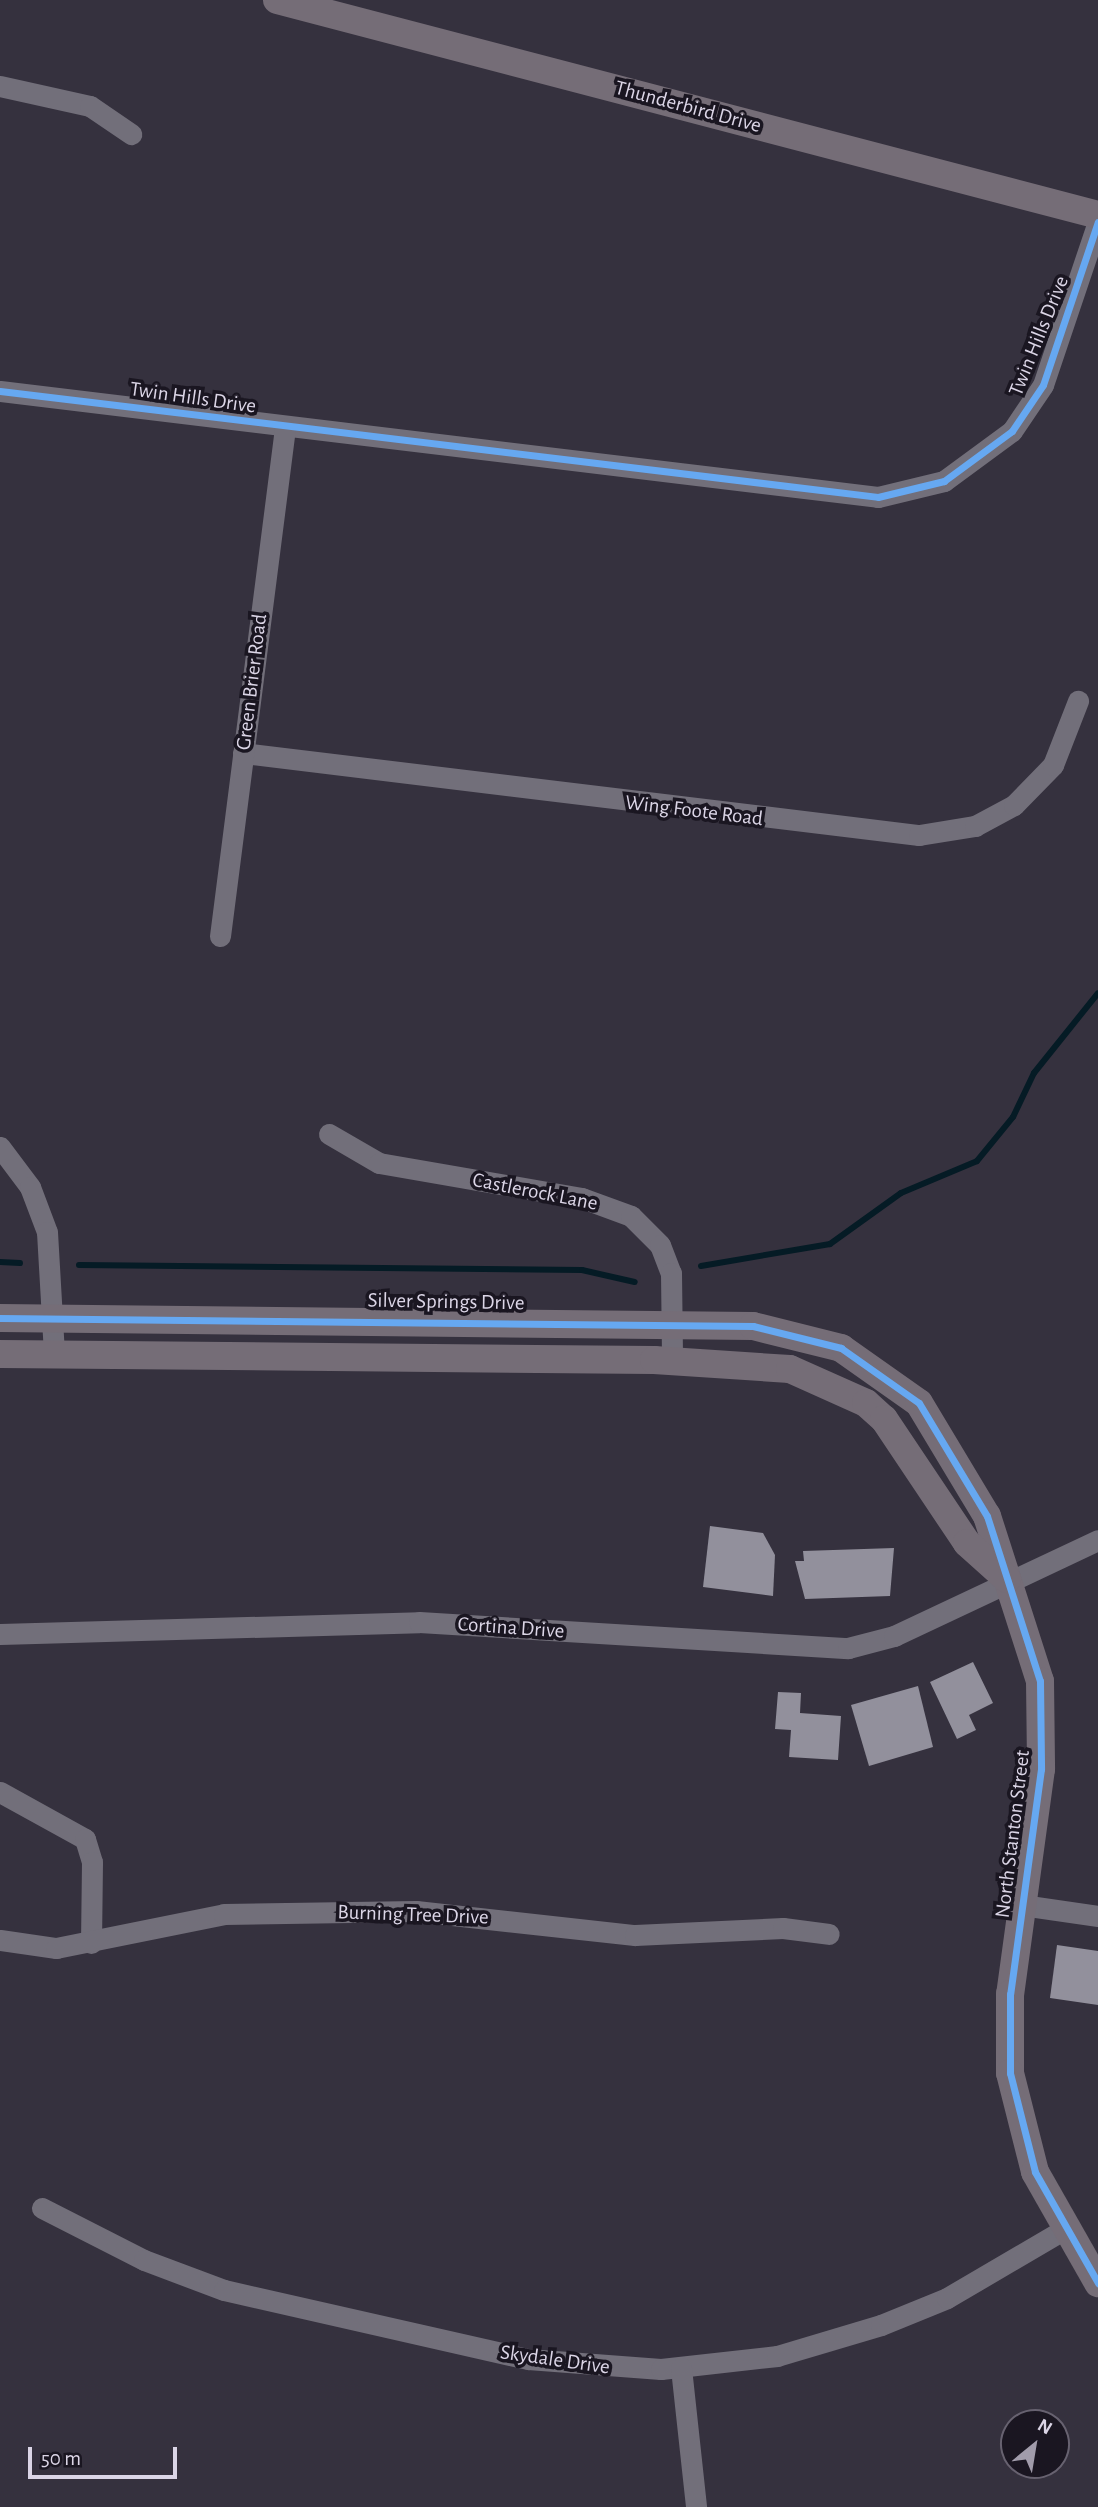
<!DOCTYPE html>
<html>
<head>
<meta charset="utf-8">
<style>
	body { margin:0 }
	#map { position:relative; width:1098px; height:2507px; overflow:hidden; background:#35313e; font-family:"Alegreya Sans",sans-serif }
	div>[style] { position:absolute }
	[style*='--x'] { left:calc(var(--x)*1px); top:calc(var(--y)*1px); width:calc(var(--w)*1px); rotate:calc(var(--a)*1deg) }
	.stream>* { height:6px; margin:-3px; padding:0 3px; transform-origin:3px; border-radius:3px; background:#051b25 }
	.building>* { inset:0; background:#92909c }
	.street>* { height:21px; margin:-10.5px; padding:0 10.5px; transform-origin:10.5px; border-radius:10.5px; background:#726f7a }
	.secondary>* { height:28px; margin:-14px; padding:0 14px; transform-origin:14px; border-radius:14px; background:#756d77 }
	.cycleway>* { height:7px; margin:-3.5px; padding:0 3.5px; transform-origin:3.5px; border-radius:3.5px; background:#66a8f1 }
	span { translate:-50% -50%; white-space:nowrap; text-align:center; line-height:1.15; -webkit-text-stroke:7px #1a1621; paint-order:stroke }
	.street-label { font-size:21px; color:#dbd5e6 }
	.north { position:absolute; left:1000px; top:2409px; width:70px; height:70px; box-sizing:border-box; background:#1a1621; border:2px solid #676270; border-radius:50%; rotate:30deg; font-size:19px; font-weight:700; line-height:28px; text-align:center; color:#dbd5e6 }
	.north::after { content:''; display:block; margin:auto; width:24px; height:32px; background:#a19cab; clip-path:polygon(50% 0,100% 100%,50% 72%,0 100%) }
	.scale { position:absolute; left:28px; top:2447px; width:149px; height:32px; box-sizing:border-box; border:4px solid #dbd5e6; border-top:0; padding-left:9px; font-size:21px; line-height:24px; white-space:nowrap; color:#dbd5e6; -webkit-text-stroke:5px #1a1621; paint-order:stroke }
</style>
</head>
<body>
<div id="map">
	<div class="stream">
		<div style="--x:0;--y:1262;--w:20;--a:3"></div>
		<div style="--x:79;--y:1265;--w:503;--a:0.57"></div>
		<div style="--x:582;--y:1270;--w:54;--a:12.8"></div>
		<div style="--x:701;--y:1266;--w:131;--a:-9.7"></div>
		<div style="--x:830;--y:1244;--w:87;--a:-35.7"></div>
		<div style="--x:901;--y:1193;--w:82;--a:-22.8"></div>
		<div style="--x:977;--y:1161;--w:57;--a:-50.7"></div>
		<div style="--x:1013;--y:1117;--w:49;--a:-64.5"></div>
		<div style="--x:1034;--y:1073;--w:102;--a:-51.3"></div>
	</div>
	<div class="building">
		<div style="clip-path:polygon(710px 1526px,763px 1533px,775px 1555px,773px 1596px,703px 1587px)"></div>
		<div style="clip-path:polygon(894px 1548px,890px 1596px,805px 1599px,795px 1561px,804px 1561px,803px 1551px)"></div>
		<div style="clip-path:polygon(973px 1662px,993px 1703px,969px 1715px,976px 1730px,957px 1739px,930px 1682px)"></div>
		<div style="clip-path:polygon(918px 1686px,933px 1747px,869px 1766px,851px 1705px)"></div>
		<div style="clip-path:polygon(778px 1692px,801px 1693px,800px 1713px,841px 1716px,838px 1760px,789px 1757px,791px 1730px,775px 1729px)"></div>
		<div style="clip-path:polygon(1057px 1945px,1098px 1951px,1098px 2005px,1050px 1998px)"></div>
	</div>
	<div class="street">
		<div style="--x:0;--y:86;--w:92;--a:12.5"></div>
		<div style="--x:90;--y:106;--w:50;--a:34.3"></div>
		<div style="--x:0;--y:391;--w:884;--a:6.88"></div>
		<div style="--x:878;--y:497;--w:68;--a:-13.6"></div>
		<div style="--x:944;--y:481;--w:84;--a:-36.3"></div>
		<div style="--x:1012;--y:431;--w:55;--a:-56"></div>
		<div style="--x:1043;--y:385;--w:172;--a:-71.4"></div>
		<div style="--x:243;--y:753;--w:681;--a:6.92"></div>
		<div style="--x:919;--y:835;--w:57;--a:-9.1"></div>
		<div style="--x:975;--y:826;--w:44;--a:-28.3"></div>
		<div style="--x:1014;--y:805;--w:56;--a:-45.7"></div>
		<div style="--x:1053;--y:765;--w:69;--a:-68.7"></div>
		<div style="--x:220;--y:936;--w:512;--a:-82.71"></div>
		<div style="--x:329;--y:1134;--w:58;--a:30.1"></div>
		<div style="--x:379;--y:1163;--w:206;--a:9.8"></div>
		<div style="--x:582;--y:1198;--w:52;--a:20.2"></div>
		<div style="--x:631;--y:1216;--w:41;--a:45"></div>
		<div style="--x:660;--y:1245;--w:30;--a:69"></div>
		<div style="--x:671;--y:1273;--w:88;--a:89.3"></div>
		<div style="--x:0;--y:1147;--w:50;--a:53.1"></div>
		<div style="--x:30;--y:1187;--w:48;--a:69.3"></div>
		<div style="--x:47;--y:1232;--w:123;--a:86.7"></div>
		<div style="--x:0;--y:1634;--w:419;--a:-1.6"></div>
		<div style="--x:419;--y:1622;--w:430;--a:3.5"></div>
		<div style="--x:848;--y:1648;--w:48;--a:-14.6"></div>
		<div style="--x:894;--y:1636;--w:225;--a:-25.2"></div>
		<div style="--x:0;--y:1792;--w:97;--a:28.9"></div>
		<div style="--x:85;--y:1839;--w:24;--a:73"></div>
		<div style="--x:92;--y:1862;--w:81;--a:90.7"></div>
		<div style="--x:1022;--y:1905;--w:77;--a:8.2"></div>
		<div style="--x:0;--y:1940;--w:57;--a:8.1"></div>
		<div style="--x:56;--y:1948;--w:171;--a:-11.4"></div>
		<div style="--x:224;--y:1914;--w:192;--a:-0.9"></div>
		<div style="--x:416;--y:1911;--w:220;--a:6.3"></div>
		<div style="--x:635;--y:1935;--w:148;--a:-2.7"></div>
		<div style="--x:783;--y:1928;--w:46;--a:7.4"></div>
		<div style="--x:42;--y:2208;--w:114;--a:27"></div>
		<div style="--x:144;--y:2260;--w:85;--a:20.6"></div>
		<div style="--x:224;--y:2290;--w:312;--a:12.8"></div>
		<div style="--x:528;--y:2359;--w:133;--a:4.3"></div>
		<div style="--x:661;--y:2369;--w:117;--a:-6.4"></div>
		<div style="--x:777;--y:2356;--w:109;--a:-16.6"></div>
		<div style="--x:881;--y:2325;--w:71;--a:-22.2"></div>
		<div style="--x:947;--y:2298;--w:134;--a:-30.4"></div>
		<div style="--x:681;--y:2368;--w:140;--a:83.8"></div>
	</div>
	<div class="secondary">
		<div style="--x:277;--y:0;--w:849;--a:14.67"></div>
		<div style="--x:0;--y:1318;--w:753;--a:0.61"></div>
		<div style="--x:753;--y:1326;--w:91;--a:14"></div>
		<div style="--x:841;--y:1348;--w:95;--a:35.2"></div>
		<div style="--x:919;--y:1403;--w:132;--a:59"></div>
		<div style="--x:987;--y:1516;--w:173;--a:72.2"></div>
		<div style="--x:1040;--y:1681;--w:88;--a:89.3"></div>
		<div style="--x:1041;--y:1769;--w:227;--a:97.8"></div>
		<div style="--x:1010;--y:1994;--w:79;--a:90"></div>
		<div style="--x:1010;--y:2073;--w:102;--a:75.8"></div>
		<div style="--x:1035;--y:2172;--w:128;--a:60.4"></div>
		<div style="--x:0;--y:1354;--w:654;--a:0.53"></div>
		<div style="--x:654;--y:1360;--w:136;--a:3.8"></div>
		<div style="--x:790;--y:1369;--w:83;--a:24.1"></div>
		<div style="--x:866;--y:1403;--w:24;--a:42"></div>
		<div style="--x:884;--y:1419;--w:149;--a:56.2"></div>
		<div style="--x:967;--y:1543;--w:54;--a:42"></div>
	</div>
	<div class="cycleway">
		<div style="--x:0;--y:391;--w:884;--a:6.88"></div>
		<div style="--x:878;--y:497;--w:68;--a:-13.6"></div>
		<div style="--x:944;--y:481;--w:84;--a:-36.3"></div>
		<div style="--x:1012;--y:431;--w:55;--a:-56"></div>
		<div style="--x:1043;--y:385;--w:172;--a:-71.4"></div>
		<div style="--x:0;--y:1318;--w:753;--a:0.61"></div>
		<div style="--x:753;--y:1326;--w:91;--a:14"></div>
		<div style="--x:841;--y:1348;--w:95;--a:35.2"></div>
		<div style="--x:919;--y:1403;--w:132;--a:59"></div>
		<div style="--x:987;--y:1516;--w:173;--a:72.2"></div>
		<div style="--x:1040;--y:1681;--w:88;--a:89.3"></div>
		<div style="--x:1041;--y:1769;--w:227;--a:97.8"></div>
		<div style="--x:1010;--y:1994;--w:79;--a:90"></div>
		<div style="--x:1010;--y:2073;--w:102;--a:75.8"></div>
		<div style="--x:1035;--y:2172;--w:128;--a:60.4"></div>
	</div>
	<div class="street-label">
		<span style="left:688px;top:107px;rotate:15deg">Thunderbird Drive</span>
		<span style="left:1039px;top:336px;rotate:-68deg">Twin Hills Drive</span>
		<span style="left:193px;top:398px;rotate:8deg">Twin Hills Drive</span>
		<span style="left:252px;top:682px;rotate:-83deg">Green Brier Road</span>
		<span style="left:694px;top:811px;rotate:7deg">Wing Foote Road</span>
		<span style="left:535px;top:1192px;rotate:11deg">Castlerock Lane</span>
		<span style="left:446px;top:1302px;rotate:1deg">Silver Springs Drive</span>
		<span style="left:511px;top:1628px;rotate:4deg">Cortina Drive</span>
		<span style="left:1013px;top:1834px;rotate:-83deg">North Stanton Street</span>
		<span style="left:413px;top:1915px;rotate:2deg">Burning Tree Drive</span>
		<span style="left:555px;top:2360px;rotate:8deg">Skydale Drive</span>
	</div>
	<div class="north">N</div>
	<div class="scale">50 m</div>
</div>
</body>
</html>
